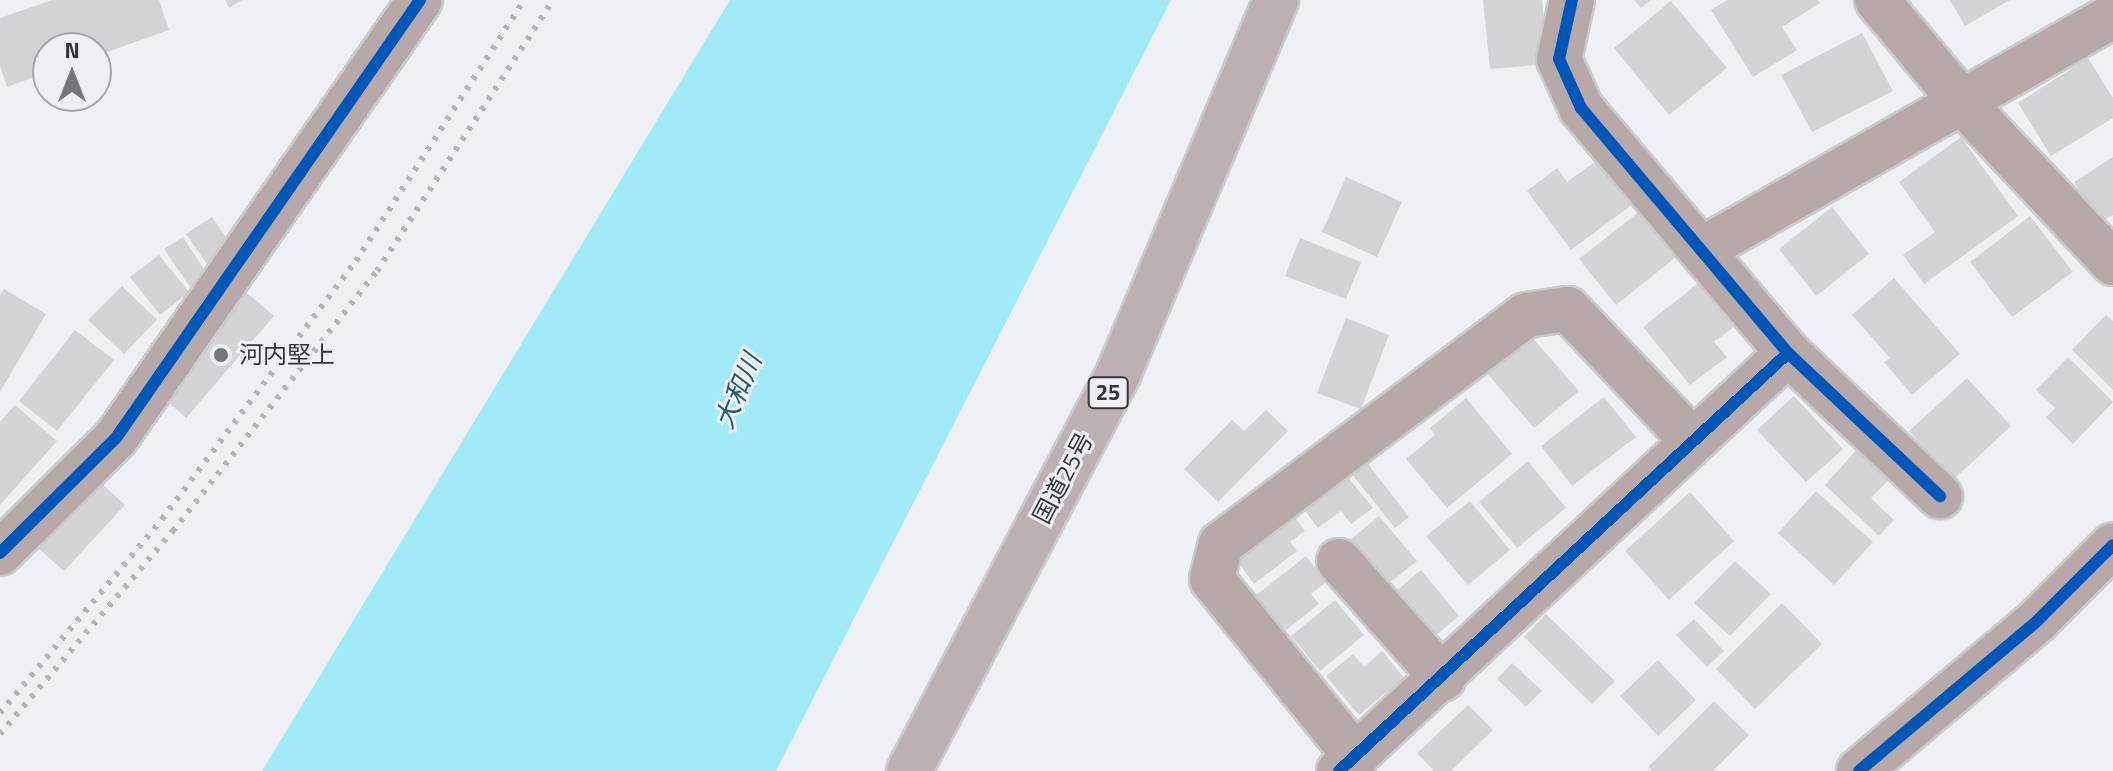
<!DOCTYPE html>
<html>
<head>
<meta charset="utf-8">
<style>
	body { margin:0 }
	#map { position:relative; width:2113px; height:771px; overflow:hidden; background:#eff0f3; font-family:"Titillium Web","Noto Sans JP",sans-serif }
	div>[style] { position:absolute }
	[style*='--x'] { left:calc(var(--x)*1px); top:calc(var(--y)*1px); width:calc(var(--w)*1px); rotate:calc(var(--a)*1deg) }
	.water>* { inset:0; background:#a1eaf8 }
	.building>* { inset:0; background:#d4d4d6 }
	.roads { filter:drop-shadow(2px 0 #cacbcd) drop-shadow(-2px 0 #cacbcd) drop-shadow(0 2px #cacbcd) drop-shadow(0 -2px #cacbcd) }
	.minor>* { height:44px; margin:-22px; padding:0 22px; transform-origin:22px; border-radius:22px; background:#b7a9aa }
	.highway>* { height:44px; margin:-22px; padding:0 22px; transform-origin:22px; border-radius:22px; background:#bcb0b2 }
	.rail>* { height:6px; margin-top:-3px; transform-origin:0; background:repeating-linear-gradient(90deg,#b9b2b2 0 4px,transparent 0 12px) }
	.cycleway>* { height:12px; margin:-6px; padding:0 6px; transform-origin:6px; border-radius:6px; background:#0057b8 }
	.dots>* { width:22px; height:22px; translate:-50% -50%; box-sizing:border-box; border:4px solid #eeeff4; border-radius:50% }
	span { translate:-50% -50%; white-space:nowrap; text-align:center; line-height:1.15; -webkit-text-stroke:6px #eeeff4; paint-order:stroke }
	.shield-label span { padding:2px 6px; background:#eeeff4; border:2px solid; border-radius:6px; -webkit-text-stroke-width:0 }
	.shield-label { font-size:22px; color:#343537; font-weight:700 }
	.poi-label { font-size:24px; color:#343537 }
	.left { translate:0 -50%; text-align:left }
	.street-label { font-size:24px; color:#343537 }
	.water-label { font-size:26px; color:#205b65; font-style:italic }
	.north { position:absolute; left:32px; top:32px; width:80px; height:80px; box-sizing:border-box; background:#eeeff4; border:2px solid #a4a5a8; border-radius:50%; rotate:0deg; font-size:22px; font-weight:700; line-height:32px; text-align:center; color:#343537 }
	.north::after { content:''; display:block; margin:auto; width:28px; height:36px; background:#757679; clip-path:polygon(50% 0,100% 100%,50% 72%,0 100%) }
</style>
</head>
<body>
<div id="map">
	<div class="water">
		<div style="clip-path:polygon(730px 0,1171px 0,776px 771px,262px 771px)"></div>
	</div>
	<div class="building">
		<div style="clip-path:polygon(52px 0,159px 0,169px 30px,96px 56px,96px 48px,48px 48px,48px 72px,7px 87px,0 66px,0 18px)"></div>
		<div style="clip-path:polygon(225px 0,242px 0,229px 8px)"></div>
		<div style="clip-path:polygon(1483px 0,1542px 0,1548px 64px,1490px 69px)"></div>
		<div style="clip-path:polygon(1634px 0,1651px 0,1641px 8px)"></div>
		<div style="clip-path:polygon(1727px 0,1818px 0,1820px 3px,1782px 27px,1797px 50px,1753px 77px,1711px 10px)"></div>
		<div style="clip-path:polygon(1950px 0,2010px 0,1965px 26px)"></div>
		<div style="clip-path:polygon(1671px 1px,1727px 68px,1669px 115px,1614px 48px)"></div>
		<div style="clip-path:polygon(1862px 33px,1893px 91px,1812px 132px,1781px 75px)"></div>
		<div style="clip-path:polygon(2088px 58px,2113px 98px,2113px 118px,2051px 156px,2018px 103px)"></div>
		<div style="clip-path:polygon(1961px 137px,2018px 216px,1924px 284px,1903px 255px,1935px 232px,1899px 182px)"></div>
		<div style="clip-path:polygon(2113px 157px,2113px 215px,2100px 223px,2074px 182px)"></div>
		<div style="clip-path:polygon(1599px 159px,1633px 204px,1571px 250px,1527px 191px,1557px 168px,1567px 182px)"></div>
		<div style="clip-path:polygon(1346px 177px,1402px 202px,1377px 257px,1322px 232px)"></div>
		<div style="clip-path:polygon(1832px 207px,1869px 254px,1816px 296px,1779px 249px)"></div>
		<div style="clip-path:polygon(1640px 211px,1676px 257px,1616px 305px,1579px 259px)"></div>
		<div style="clip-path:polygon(2030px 216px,2073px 272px,2012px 317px,1970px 262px)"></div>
		<div style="clip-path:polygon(212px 217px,235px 250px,209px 267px,186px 234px)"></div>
		<div style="clip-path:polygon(183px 237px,208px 275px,190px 287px,164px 249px)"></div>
		<div style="clip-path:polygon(1300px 238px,1361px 262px,1346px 299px,1285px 276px)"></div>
		<div style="clip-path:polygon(159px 255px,189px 292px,160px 315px,130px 277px)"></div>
		<div style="clip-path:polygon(1894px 278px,1960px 354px,1912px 395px,1884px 362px,1890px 358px,1852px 315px)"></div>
		<div style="clip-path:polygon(1701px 281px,1736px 325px,1714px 342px,1727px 357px,1690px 385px,1643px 327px)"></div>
		<div style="clip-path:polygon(122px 286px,157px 320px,124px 354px,88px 320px)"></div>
		<div style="clip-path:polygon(4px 289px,46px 314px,0 392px,0 295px)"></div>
		<div style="clip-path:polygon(246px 292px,274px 316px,186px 418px,158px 393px)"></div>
		<div style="clip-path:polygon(2106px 315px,2113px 321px,2113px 390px,2072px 350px)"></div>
		<div style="clip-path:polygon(1346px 318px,1389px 335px,1361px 409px,1317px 393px)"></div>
		<div style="clip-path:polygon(75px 330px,114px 360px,57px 431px,19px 401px)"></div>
		<div style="clip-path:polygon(1530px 335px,1579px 391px,1534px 428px,1486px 372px)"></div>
		<div style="clip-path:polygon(2068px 357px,2113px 402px,2073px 444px,2046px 417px,2055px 408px,2036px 390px)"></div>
		<div style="clip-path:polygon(1967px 378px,2011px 426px,1953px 480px,1909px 431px)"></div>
		<div style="clip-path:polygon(1794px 396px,1843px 449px,1806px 482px,1757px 430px)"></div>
		<div style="clip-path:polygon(1604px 397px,1636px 437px,1572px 486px,1541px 446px)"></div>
		<div style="clip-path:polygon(1466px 398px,1512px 454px,1447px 508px,1406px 459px,1435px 435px,1430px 428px)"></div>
		<div style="clip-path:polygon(15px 405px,57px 441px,0 505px,0 422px)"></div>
		<div style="clip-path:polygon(1266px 410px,1288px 431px,1218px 502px,1184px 469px,1232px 420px,1244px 431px)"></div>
		<div style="clip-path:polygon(1859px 447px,1891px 478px,1871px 498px,1894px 520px,1879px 536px,1825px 485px)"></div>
		<div style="clip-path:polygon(1362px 456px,1409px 517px,1395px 528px,1347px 468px)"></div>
		<div style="clip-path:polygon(1528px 461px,1566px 508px,1517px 548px,1479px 502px)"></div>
		<div style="clip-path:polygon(1342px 470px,1373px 508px,1351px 524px,1341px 511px,1318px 528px,1299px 503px)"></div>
		<div style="clip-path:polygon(93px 476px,125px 505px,64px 571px,32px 543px)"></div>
		<div style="clip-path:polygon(1816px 491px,1873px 542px,1834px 585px,1778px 533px)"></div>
		<div style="clip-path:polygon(1690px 492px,1734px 541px,1669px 600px,1625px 551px)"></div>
		<div style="clip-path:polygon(1470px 501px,1510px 550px,1468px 585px,1426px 536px)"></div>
		<div style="clip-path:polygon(1288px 508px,1305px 531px,1290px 542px,1297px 551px,1254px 584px,1230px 551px)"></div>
		<div style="clip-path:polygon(1379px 516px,1417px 561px,1382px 589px,1345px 544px)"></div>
		<div style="clip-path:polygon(1306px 556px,1326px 582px,1311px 594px,1319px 604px,1284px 632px,1255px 596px)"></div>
		<div style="clip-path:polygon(1735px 561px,1771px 594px,1730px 636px,1694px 603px)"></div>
		<div style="clip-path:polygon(1421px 570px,1459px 616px,1428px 642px,1390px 596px)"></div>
		<div style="clip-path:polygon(1335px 600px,1364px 635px,1320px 671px,1291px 636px)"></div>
		<div style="clip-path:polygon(1782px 603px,1822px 644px,1755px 709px,1716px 669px)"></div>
		<div style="clip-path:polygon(1546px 614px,1615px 681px,1592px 704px,1524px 637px)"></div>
		<div style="clip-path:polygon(1694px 619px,1724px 651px,1707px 667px,1676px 635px)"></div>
		<div style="clip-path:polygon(1382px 651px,1404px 678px,1359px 715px,1326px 676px,1353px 654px,1364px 667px)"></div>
		<div style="clip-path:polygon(1658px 660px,1696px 700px,1658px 736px,1620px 696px)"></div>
		<div style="clip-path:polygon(1512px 663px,1542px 691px,1526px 707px,1497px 679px)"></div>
		<div style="clip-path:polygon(1714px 701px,1749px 735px,1713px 771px,1652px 771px,1648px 767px)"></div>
		<div style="clip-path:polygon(1468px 705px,1493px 730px,1451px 771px,1434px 771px,1417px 753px)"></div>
	</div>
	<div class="roads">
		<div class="minor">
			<div style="--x:1572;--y:0;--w:60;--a:102.4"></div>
			<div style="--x:1559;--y:59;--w:54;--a:65.8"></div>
			<div style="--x:1581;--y:108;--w:321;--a:49.8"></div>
			<div style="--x:1788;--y:353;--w:209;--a:43.3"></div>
			<div style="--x:1877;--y:0;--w:133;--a:50.2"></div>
			<div style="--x:1962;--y:102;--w:221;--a:46.8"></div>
			<div style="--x:1701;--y:250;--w:474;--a:-29.6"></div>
			<div style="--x:0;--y:553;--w:163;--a:-44.8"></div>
			<div style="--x:116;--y:438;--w:533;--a:-55.24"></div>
			<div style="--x:1339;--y:561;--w:157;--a:48.4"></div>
			<div style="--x:1356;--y:757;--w:229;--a:-129"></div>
			<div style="--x:1212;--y:579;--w:36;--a:-76"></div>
			<div style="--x:1221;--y:544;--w:381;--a:-36.9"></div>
			<div style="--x:1526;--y:315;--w:42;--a:-8.1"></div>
			<div style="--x:1568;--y:309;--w:180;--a:46.6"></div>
			<div style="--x:1339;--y:771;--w:613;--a:-42.95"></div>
			<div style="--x:1859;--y:771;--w:233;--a:-40.1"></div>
			<div style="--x:2037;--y:621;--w:107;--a:-45"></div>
		</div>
		<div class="highway">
			<div style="--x:909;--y:771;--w:451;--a:-62.2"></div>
			<div style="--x:1119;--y:372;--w:404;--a:-67.1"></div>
		</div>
	</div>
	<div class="rail">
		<div style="--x:0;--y:713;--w:253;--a:-50.1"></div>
		<div style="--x:162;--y:519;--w:323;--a:-53.1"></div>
		<div style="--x:356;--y:261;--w:310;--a:-57.2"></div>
		<div style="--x:0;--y:734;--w:267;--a:-49.6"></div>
		<div style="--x:173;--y:531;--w:330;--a:-51.9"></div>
		<div style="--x:377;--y:271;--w:323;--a:-57"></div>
	</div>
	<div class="cycleway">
		<div style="--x:1572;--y:0;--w:60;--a:102.4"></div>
		<div style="--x:1559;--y:59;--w:54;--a:65.8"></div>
		<div style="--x:1581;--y:108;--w:321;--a:49.8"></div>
		<div style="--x:1788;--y:353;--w:209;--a:43.3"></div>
		<div style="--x:0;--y:553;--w:163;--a:-44.8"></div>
		<div style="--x:116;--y:438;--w:533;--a:-55.24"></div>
		<div style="--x:1339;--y:771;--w:613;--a:-42.95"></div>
		<div style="--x:1859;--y:771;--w:233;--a:-40.1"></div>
		<div style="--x:2037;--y:621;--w:107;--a:-45"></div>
	</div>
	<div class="dots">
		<div style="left:221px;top:355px;background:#757679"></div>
	</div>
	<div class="shield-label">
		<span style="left:1108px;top:393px">25</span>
	</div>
	<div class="poi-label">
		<span class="left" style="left:239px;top:355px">河内堅上</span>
	</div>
	<div class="street-label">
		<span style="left:1063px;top:478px;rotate:-62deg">国道25号</span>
	</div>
	<div class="water-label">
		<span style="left:738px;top:391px;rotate:-67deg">大和川</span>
	</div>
	<div class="north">N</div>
</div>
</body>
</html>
